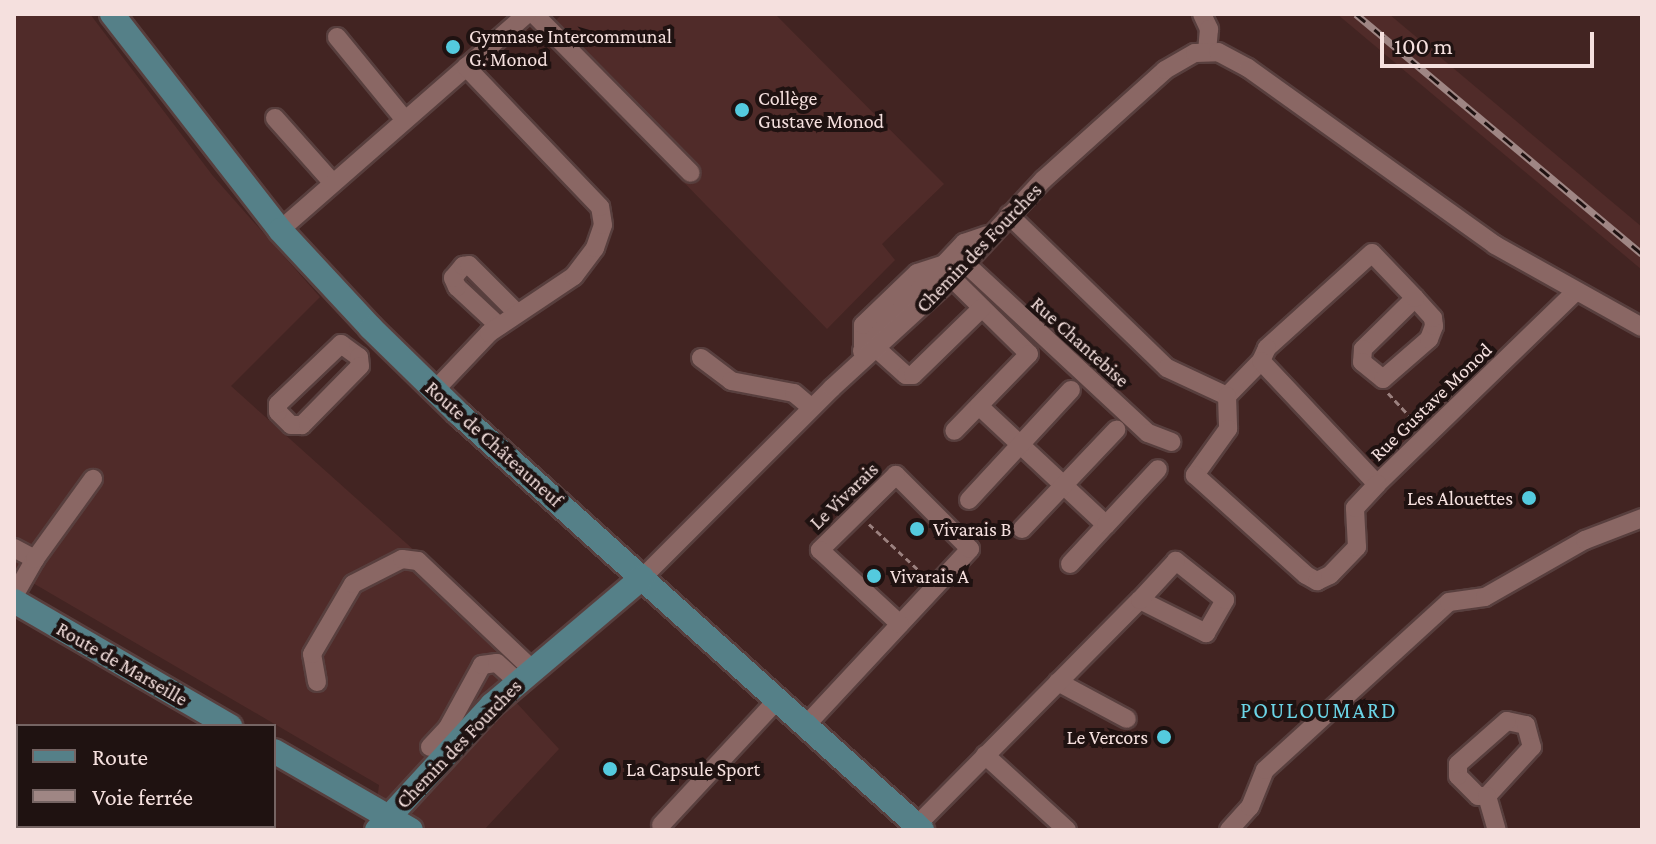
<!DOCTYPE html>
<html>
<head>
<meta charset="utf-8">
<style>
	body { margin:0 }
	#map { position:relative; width:1656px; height:844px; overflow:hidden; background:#422422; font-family:"Crimson Pro",serif }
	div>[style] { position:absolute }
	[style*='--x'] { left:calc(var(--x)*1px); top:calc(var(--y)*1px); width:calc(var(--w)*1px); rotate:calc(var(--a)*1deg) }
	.built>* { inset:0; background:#502b29 }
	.path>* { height:3px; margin-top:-1.5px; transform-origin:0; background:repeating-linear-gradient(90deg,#9b817f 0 6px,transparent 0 10px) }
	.roads { filter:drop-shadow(2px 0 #583f3e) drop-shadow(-2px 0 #583f3e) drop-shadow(0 2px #583f3e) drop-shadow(0 -2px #583f3e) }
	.minor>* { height:18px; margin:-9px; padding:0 9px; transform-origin:9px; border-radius:9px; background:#8a6764 }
	.major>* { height:24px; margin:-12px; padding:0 12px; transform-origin:12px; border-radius:12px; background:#558088 }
	.rail>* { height:7px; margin-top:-3.5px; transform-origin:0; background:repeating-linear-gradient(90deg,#1f1211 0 12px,#9f8684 0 24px); box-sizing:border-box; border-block:2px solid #9f8684 }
	.dots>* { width:22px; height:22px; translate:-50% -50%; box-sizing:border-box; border:4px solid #1f1211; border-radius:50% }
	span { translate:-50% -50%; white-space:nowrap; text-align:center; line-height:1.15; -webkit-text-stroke:8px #1f1211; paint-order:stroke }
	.poi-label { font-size:20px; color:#f5e0de }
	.left { translate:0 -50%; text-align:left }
	.right { translate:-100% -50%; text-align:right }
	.street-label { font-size:20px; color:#f5e0de }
	.neighbourhood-label { font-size:22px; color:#6bd4e6; letter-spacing:2px }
	.frame { position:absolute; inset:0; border:16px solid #f5e0de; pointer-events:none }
	.legend { position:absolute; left:16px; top:724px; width:260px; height:104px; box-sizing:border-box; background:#1f1211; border:2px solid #756463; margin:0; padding:10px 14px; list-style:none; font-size:24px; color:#f5e0de }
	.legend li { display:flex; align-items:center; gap:16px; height:40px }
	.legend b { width:40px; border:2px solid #756463 }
	.scale { position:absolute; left:1380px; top:32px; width:214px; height:36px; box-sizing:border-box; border:4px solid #f5e0de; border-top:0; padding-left:10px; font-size:24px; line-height:28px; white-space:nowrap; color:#f5e0de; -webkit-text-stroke:6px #1f1211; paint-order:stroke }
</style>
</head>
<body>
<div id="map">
	<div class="built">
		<div style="clip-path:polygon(14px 14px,90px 14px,213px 176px,320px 297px,231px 386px,533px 657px,514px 700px,559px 749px,484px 830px,373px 830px,379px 785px,14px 572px)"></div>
		<div style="clip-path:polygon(562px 14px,775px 14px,944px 184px,882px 244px,895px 260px,827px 329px,541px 36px)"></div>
		<div style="clip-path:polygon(1337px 14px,1389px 14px,1642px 227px,1642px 270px)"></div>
	</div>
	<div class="path">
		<div style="--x:1388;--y:393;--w:41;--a:47"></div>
		<div style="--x:869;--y:524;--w:76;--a:42.9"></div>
	</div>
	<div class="roads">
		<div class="minor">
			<div style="--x:534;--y:14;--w:223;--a:45.4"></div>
			<div style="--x:1202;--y:14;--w:17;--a:65"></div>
			<div style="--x:1209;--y:29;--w:22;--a:95"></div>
			<div style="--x:337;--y:37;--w:107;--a:50.7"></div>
			<div style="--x:275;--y:118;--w:87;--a:48.3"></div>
			<div style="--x:1009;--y:215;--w:220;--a:44.1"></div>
			<div style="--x:1167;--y:368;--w:66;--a:25"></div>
			<div style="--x:1227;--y:396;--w:49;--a:-45.8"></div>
			<div style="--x:280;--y:230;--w:328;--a:-41.2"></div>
			<div style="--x:966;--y:264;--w:248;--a:42.9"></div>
			<div style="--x:1148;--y:433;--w:25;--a:21"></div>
			<div style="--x:952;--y:278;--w:108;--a:44.6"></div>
			<div style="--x:1029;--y:354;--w:107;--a:134.2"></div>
			<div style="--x:1415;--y:298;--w:73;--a:135.6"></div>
			<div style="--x:1363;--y:349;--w:13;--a:94"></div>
			<div style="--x:1362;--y:362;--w:27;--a:39"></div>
			<div style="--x:1383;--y:379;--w:61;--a:-41"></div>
			<div style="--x:1429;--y:339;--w:14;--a:-69"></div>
			<div style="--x:1434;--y:326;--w:8;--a:-97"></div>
			<div style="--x:1433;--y:318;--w:27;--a:-132"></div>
			<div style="--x:1415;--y:298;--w:62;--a:-133.7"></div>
			<div style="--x:1372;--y:253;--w:142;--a:137.9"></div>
			<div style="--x:1267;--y:348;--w:14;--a:115"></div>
			<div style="--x:1261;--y:361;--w:169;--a:46.7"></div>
			<div style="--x:1377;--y:484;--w:277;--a:-44.1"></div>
			<div style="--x:499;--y:326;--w:57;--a:-137.1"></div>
			<div style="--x:457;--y:287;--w:10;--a:-114"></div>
			<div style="--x:453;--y:278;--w:16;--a:-50"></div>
			<div style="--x:463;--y:266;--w:6;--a:-9"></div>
			<div style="--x:469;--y:265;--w:68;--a:45"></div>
			<div style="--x:341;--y:344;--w:22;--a:36"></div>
			<div style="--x:359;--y:357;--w:9;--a:84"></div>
			<div style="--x:360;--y:366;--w:83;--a:134.5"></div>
			<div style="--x:302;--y:425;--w:11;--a:180"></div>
			<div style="--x:291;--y:425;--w:18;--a:-135"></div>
			<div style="--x:278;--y:412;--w:8;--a:-90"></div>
			<div style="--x:278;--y:404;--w:87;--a:-43.6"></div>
			<div style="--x:863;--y:346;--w:21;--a:-90"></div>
			<div style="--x:863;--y:325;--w:75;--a:-43.9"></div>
			<div style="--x:917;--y:273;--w:26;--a:-18"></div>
			<div style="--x:877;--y:349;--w:39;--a:42"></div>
			<div style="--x:906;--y:375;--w:7;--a:0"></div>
			<div style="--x:913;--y:375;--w:96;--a:-44.2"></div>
			<div style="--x:862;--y:351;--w:149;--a:-46.6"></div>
			<div style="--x:964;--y:243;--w:24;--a:-19"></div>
			<div style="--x:701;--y:358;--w:38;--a:37"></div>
			<div style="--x:731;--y:381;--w:64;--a:10.8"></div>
			<div style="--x:794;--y:393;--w:23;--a:40"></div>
			<div style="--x:435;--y:390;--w:79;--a:-46.5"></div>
			<div style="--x:489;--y:333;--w:102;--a:-33.8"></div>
			<div style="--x:574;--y:276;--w:35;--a:-53"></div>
			<div style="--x:595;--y:248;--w:24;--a:-71"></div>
			<div style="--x:603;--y:225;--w:18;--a:-99"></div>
			<div style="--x:600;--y:207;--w:194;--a:-133.7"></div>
			<div style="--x:1227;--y:396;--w:33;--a:88"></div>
			<div style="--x:1228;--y:429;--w:57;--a:125.7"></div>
			<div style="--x:1195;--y:475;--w:149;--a:42"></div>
			<div style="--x:1306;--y:575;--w:13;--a:29"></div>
			<div style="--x:1317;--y:581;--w:14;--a:-25"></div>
			<div style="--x:1330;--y:575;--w:39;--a:-46"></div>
			<div style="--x:1357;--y:547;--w:39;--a:-93"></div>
			<div style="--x:1355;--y:508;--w:33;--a:-47"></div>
			<div style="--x:979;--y:406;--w:174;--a:43.1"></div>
			<div style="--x:1106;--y:525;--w:53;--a:132.7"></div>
			<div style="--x:969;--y:500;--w:150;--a:-47.2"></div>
			<div style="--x:1106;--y:525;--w:76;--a:-47.1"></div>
			<div style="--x:1022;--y:529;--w:137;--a:-46.5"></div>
			<div style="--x:14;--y:548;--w:24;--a:28"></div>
			<div style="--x:35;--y:559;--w:43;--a:119.6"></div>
			<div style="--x:35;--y:559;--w:99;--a:-54.1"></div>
			<div style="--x:642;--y:578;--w:269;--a:-45"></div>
			<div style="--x:832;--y:388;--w:163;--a:-42.5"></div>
			<div style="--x:952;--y:278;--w:134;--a:-47.1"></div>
			<div style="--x:1043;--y:180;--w:164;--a:-42"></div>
			<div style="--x:1165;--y:70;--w:34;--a:-30"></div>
			<div style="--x:1195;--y:53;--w:23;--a:-2"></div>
			<div style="--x:1218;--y:52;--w:34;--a:28"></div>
			<div style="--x:1248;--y:68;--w:304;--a:35.6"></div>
			<div style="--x:1495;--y:245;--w:168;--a:29.2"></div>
			<div style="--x:317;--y:682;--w:28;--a:-100"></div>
			<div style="--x:312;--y:654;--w:81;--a:-59.6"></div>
			<div style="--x:353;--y:584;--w:55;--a:-27"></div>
			<div style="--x:402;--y:559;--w:16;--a:7"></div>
			<div style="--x:418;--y:561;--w:158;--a:43.5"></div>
			<div style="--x:1058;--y:682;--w:78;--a:28.2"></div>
			<div style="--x:1507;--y:721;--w:19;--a:12"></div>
			<div style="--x:1526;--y:725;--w:23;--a:75"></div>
			<div style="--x:1532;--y:747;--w:67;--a:132.6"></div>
			<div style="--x:1487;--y:796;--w:9;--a:180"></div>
			<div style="--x:1478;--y:796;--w:28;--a:-135"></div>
			<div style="--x:1458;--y:776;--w:12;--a:-90"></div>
			<div style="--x:1458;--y:764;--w:65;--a:-41.3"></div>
			<div style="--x:807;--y:724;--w:239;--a:-47"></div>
			<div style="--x:970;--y:549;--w:105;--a:-135"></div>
			<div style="--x:896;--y:475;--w:107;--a:135.4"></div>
			<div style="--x:820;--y:550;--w:109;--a:42.8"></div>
			<div style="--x:430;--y:747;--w:25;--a:-47"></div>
			<div style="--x:447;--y:729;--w:73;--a:-61.3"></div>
			<div style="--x:482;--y:665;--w:15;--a:-8"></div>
			<div style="--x:497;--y:663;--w:28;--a:42"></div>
			<div style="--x:985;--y:755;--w:111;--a:42.4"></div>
			<div style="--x:1487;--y:796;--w:35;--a:74"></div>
			<div style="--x:661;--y:825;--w:173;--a:-47.1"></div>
			<div style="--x:917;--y:825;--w:317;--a:-45.3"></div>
			<div style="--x:1140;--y:600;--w:74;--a:26.6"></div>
			<div style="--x:1206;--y:633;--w:38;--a:-60"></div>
			<div style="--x:1225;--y:600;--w:63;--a:-141.5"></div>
			<div style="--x:1176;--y:561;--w:53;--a:132.7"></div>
			<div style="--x:150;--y:826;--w:6;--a:39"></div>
			<div style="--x:1229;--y:830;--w:31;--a:-48"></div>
			<div style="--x:1250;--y:807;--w:40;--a:-68"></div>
			<div style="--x:1265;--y:770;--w:249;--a:-42.4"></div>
			<div style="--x:1449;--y:602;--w:36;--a:-8"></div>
			<div style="--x:1485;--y:597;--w:115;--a:-29.7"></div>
			<div style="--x:1585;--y:540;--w:61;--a:-21.1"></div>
		</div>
		<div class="major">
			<div style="--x:112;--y:14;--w:274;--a:52.1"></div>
			<div style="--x:280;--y:230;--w:134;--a:47.1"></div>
			<div style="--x:371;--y:328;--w:122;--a:44.3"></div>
			<div style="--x:458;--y:413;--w:624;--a:41.95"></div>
			<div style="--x:14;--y:601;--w:250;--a:30.1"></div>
			<div style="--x:274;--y:751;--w:158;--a:30"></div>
			<div style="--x:377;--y:830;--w:170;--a:-47.4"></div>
			<div style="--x:492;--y:705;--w:197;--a:-40.3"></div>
		</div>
	</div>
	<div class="rail">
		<div style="--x:1356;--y:14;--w:373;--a:40"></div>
	</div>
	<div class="dots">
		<div style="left:453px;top:47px;background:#54cade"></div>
		<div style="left:742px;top:110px;background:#54cade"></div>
		<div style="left:1529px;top:498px;background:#54cade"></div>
		<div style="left:917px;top:529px;background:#54cade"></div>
		<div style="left:874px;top:576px;background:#54cade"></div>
		<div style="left:1164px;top:737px;background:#54cade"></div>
		<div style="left:610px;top:769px;background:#54cade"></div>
	</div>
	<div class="poi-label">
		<span class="left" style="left:469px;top:48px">Gymnase Intercommunal<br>G. Monod</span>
		<span class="left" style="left:758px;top:110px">Collège<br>Gustave Monod</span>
		<span class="right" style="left:1513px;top:498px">Les Alouettes</span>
		<span class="left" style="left:933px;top:529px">Vivarais B</span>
		<span class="left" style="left:890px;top:576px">Vivarais A</span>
		<span class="right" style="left:1148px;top:737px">Le Vercors</span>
		<span class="left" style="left:626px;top:769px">La Capsule Sport</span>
	</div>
	<div class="street-label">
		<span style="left:979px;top:248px;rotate:-46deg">Chemin des Fourches</span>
		<span style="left:1080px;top:342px;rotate:42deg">Rue Chantebise</span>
		<span style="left:1431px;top:402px;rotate:-44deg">Rue Gustave Monod</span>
		<span style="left:494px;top:444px;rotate:42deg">Route de Châteauneuf</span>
		<span style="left:844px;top:496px;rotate:-44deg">Le Vivarais</span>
		<span style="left:122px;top:664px;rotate:30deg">Route de Marseille</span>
		<span style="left:459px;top:744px;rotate:-46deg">Chemin des Fourches</span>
	</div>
	<div class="neighbourhood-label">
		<span style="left:1319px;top:711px">POULOUMARD</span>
	</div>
	<div class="frame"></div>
	<ul class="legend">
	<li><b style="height:10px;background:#558088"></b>Route</li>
	<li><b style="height:10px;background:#9f8684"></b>Voie ferrée</li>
	</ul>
	<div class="scale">100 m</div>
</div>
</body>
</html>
